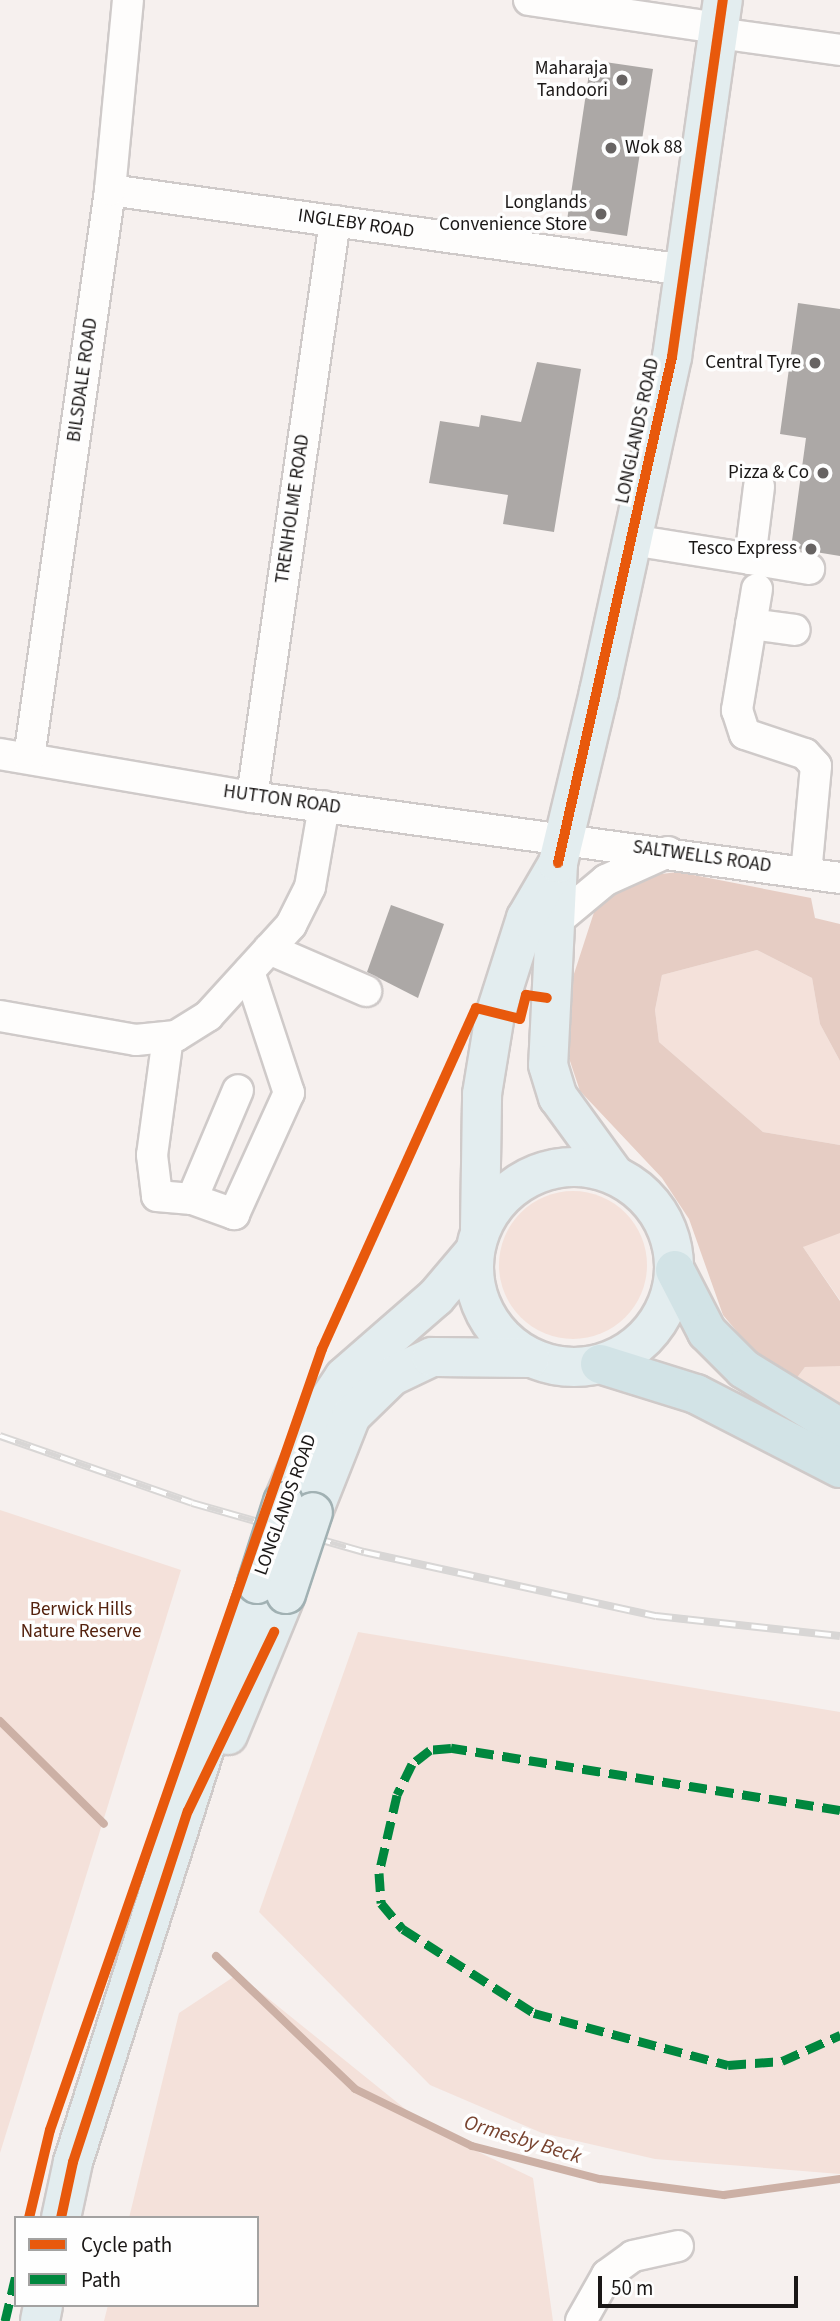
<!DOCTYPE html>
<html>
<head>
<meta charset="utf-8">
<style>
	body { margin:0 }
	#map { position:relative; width:840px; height:2321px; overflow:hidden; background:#f6f0ee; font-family:"Source Sans 3",sans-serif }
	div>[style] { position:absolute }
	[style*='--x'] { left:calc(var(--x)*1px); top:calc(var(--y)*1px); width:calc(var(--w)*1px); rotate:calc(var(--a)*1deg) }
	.green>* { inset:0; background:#f4e1da }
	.round { border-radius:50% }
	.forest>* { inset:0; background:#e6cdc4 }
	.stream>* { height:8px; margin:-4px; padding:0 4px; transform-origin:4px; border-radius:4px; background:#ccb0a5 }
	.building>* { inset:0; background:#aca8a6 }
	.roads { filter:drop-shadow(2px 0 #cfcac9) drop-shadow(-2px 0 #cfcac9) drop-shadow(0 2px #cfcac9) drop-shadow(0 -2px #cfcac9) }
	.minor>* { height:30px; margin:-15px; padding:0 15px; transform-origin:15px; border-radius:15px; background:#fefdfc }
	.major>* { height:38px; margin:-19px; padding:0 19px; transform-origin:19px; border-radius:19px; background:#e3edef }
	.major>.ring { margin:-19px; padding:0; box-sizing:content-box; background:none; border:38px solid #e3edef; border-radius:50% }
	.highway>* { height:38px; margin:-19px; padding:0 19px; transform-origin:19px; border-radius:19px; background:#d2e3e6 }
	.rail>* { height:8px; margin-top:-4px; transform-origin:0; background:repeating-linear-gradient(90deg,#fefefe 0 16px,#d8d6d5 0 32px); box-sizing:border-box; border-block:2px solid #d8d6d5 }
	.bridges { filter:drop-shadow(2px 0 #a1b1b3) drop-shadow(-2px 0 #a1b1b3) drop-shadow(0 2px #a1b1b3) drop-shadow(0 -2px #a1b1b3) }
	.major-bridge>* { height:38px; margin:-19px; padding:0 19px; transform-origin:19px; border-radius:19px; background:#e3edef }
	.quiet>* { height:9px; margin-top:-4.5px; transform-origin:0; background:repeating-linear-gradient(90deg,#00873e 0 18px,transparent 0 27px) }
	.cycleway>* { height:10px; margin:-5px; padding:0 5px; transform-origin:5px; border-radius:5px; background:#e8590c }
	.dots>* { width:19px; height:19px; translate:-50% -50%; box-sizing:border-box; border:4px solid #fefefe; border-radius:50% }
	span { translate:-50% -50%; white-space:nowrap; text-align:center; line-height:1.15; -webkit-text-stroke:7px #fefefe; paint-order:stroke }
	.poi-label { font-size:19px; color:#1a1716 }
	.right { translate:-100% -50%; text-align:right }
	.left { translate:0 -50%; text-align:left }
	.street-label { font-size:19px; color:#1a1716 }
	.park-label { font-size:19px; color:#54220e }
	.water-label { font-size:21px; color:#77422e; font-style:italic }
	.legend { position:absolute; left:14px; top:2216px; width:245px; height:91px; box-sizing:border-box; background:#fefefe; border:2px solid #a3a2a1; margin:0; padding:9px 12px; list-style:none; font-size:21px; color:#1a1716 }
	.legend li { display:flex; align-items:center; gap:14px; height:35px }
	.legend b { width:35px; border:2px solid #a3a2a1 }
	.scale { position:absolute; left:598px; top:2276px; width:200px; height:32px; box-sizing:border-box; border:4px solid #1a1716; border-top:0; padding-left:9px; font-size:21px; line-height:24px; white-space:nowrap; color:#1a1716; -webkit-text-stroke:5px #fefefe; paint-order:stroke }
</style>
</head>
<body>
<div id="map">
	<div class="green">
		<div style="clip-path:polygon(757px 950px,812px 978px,820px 1024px,840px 1061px,840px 1145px,763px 1132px,659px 1042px,655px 1010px,662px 975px)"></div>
		<div class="round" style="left:499px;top:1191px;width:148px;height:148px"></div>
		<div style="clip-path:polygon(825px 1233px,840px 1233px,840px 1300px,803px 1247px)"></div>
		<div style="clip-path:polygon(833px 1363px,840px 1366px,840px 1406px,793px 1383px,805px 1367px)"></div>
		<div style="clip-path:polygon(0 1510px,181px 1570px,0 2153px)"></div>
		<div style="clip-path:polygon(358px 1632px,840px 1712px,840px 2174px,655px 2159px,542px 2133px,430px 2085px,259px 1912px)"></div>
		<div style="clip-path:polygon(238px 1974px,430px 2129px,533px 2178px,553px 2321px,104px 2321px,108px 2305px,257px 2305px,257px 2218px,129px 2218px,179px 2013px)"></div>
	</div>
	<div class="forest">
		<div style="clip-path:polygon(678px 872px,811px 898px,815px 918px,840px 924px,840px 1061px,820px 1024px,812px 978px,757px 950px,662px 975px,655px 1010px,659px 1042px,763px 1132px,840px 1145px,840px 1233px,803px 1247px,840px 1301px,840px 1366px,805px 1367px,793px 1383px,755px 1353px,723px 1315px,689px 1219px,662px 1178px,580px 1091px,568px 1055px,560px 1017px,597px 903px,628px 878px)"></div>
	</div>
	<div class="stream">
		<div style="--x:0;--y:1721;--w:146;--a:44.7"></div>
		<div style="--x:216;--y:1956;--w:192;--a:43.7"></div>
		<div style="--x:355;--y:2089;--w:130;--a:26"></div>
		<div style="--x:472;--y:2146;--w:132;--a:14.5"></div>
		<div style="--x:600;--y:2179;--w:125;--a:7.4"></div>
		<div style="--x:724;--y:2195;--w:117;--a:-7.9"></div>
	</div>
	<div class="building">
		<div style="clip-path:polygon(591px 60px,653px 69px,627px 236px,566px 227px)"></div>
		<div style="clip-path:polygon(798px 303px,840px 309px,840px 556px,791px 548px,806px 438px,780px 434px)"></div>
		<div style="clip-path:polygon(537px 362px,581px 369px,554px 532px,503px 524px,508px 495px,429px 483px,440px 421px,479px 427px,481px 415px,521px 422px)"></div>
		<div style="clip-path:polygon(391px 905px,444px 924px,418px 998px,367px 972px)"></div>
	</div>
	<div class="roads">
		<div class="minor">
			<div style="--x:529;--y:0;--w:192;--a:8.4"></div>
			<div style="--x:718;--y:33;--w:123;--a:7.9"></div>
			<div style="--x:110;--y:190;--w:581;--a:7.92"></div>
			<div style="--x:632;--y:540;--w:120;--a:9.1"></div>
			<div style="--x:750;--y:559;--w:73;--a:-82.9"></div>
			<div style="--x:750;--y:559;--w:60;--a:9.6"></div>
			<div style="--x:757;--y:589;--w:123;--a:99.4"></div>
			<div style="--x:737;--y:710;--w:25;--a:72"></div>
			<div style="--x:745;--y:734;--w:63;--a:18.4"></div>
			<div style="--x:805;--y:754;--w:16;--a:47"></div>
			<div style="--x:816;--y:766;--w:107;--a:95.3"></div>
			<div style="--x:751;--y:624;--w:44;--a:7.8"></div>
			<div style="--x:0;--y:754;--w:256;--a:9.7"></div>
			<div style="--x:252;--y:797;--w:594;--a:7.84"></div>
			<div style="--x:29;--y:758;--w:574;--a:-81.88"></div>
			<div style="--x:110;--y:190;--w:191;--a:-84.6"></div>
			<div style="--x:252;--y:797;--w:582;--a:-81.8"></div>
			<div style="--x:559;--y:919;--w:61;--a:-39.7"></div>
			<div style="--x:606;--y:880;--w:68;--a:-24.3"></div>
			<div style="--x:269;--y:949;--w:106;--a:23.4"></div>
			<div style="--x:0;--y:1016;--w:138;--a:10"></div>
			<div style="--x:136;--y:1040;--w:40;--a:-5.7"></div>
			<div style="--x:176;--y:1036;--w:38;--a:-32"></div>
			<div style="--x:208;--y:1016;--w:123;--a:-47.6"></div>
			<div style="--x:291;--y:925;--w:42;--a:-63.4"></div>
			<div style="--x:310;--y:887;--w:82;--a:-80.2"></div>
			<div style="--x:168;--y:1037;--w:119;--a:97.7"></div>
			<div style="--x:152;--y:1155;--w:41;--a:83"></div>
			<div style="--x:157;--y:1196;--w:35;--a:5"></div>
			<div style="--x:192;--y:1199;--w:45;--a:19.7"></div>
			<div style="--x:234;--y:1214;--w:133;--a:-65.6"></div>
			<div style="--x:289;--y:1093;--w:128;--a:-108.2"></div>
			<div style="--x:192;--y:1199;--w:118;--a:-67.1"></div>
			<div style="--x:581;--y:2321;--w:53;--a:-60.5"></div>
			<div style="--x:607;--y:2275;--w:32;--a:-36"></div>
			<div style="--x:633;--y:2256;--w:46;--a:-12.5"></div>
		</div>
		<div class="major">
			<div style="--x:558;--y:863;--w:202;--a:92.8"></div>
			<div style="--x:548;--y:1065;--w:34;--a:73"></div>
			<div style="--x:558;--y:1097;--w:95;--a:54"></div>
			<div class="ring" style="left:474px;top:1167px;width:162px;height:162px"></div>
			<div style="--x:480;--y:1228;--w:134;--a:-89.1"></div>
			<div style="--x:482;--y:1094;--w:80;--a:-80.7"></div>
			<div style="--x:495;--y:1015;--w:102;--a:-72.3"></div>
			<div style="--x:526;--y:918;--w:64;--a:-59.8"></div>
			<div style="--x:558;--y:863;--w:176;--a:-76.5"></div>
			<div style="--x:599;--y:692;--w:343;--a:-77.7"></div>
			<div style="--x:672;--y:357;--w:361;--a:-81.9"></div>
			<div style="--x:283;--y:1502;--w:103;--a:-66.7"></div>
			<div style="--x:324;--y:1407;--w:36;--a:-56"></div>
			<div style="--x:344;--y:1377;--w:122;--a:-41"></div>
			<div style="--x:436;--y:1297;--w:59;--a:-49.8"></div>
			<div style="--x:313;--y:1512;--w:103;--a:-68.4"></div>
			<div style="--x:351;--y:1416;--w:57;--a:-44.3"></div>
			<div style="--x:392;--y:1376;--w:44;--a:-25.4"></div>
			<div style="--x:432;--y:1357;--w:98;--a:0.6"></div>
			<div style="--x:228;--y:1735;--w:152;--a:-67.6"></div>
			<div style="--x:61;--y:2218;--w:57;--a:-77.9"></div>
			<div style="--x:73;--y:2162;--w:607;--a:-72.34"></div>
			<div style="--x:40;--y:2321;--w:16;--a:-79"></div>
		</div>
		<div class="highway">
			<div style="--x:675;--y:1270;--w:70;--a:62.7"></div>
			<div style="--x:707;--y:1332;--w:52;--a:45"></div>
			<div style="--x:744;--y:1369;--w:113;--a:31.6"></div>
			<div style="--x:600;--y:1364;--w:101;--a:17.4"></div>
			<div style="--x:696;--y:1394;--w:162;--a:27.2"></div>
		</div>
	</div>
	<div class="rail">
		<div style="--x:0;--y:1436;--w:203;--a:19.2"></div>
		<div style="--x:192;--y:1503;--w:179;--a:15.9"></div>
		<div style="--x:364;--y:1552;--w:299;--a:12.4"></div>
		<div style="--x:656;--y:1616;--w:185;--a:6.2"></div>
	</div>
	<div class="bridges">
		<div class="major-bridge">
			<div style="--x:257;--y:1584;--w:86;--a:-72.4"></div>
			<div style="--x:286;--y:1594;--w:86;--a:-71.8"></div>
		</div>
	</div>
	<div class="quiet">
		<div style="--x:840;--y:1810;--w:394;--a:-170.9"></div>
		<div style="--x:451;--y:1748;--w:21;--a:175"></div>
		<div style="--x:430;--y:1750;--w:23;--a:142"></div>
		<div style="--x:412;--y:1764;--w:34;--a:116"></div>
		<div style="--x:397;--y:1795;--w:80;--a:103"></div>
		<div style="--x:379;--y:1873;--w:30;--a:86"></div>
		<div style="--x:381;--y:1903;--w:34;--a:50"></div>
		<div style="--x:403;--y:1929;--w:156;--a:32.7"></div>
		<div style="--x:534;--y:2013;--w:201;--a:15"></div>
		<div style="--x:728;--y:2065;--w:54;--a:-4.2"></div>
		<div style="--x:782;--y:2061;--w:64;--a:-24.1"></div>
		<div style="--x:5;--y:2321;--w:47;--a:-76.6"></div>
	</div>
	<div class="cycleway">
		<div style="--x:558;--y:863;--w:519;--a:-77.3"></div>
		<div style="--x:672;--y:357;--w:361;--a:-81.9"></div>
		<div style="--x:29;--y:2218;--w:90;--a:-76.6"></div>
		<div style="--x:50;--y:2130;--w:827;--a:-70.8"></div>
		<div style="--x:322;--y:1349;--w:374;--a:-65.7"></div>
		<div style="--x:476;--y:1008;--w:45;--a:14"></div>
		<div style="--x:520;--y:1019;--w:25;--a:-76"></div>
		<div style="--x:526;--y:995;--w:21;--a:8"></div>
		<div style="--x:61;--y:2218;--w:57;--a:-77.9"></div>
		<div style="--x:73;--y:2162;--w:369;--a:-71.9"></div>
		<div style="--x:188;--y:1811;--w:199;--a:-64.3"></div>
	</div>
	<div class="dots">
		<div style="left:622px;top:80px;background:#676362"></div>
		<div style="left:611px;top:148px;background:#676362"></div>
		<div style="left:601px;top:214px;background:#676362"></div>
		<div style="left:815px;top:363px;background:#676362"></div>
		<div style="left:823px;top:473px;background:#676362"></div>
		<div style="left:811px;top:549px;background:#676362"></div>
	</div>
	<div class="poi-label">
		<span class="right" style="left:608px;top:80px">Maharaja<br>Tandoori</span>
		<span class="left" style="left:625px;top:148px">Wok 88</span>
		<span class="right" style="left:587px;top:214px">Longlands<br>Convenience Store</span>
		<span class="right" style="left:801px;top:363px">Central Tyre</span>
		<span class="right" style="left:809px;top:473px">Pizza &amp; Co</span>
		<span class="right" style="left:797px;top:549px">Tesco Express</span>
	</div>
	<div class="street-label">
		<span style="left:356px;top:224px;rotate:8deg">INGLEBY ROAD</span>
		<span style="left:83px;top:380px;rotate:-82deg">BILSDALE ROAD</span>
		<span style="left:638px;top:431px;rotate:-78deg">LONGLANDS ROAD</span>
		<span style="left:293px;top:509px;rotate:-82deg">TRENHOLME ROAD</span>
		<span style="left:282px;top:800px;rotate:8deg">HUTTON ROAD</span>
		<span style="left:702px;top:857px;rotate:8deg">SALTWELLS ROAD</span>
		<span style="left:286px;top:1505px;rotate:-70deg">LONGLANDS ROAD</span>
	</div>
	<div class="park-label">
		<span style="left:81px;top:1621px">Berwick Hills<br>Nature Reserve</span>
	</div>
	<div class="water-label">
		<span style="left:523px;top:2139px;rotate:17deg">Ormesby Beck</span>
	</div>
	<ul class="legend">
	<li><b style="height:9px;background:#e8590c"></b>Cycle path</li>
	<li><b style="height:9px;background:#00873e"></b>Path</li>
	</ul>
	<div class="scale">50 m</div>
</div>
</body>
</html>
